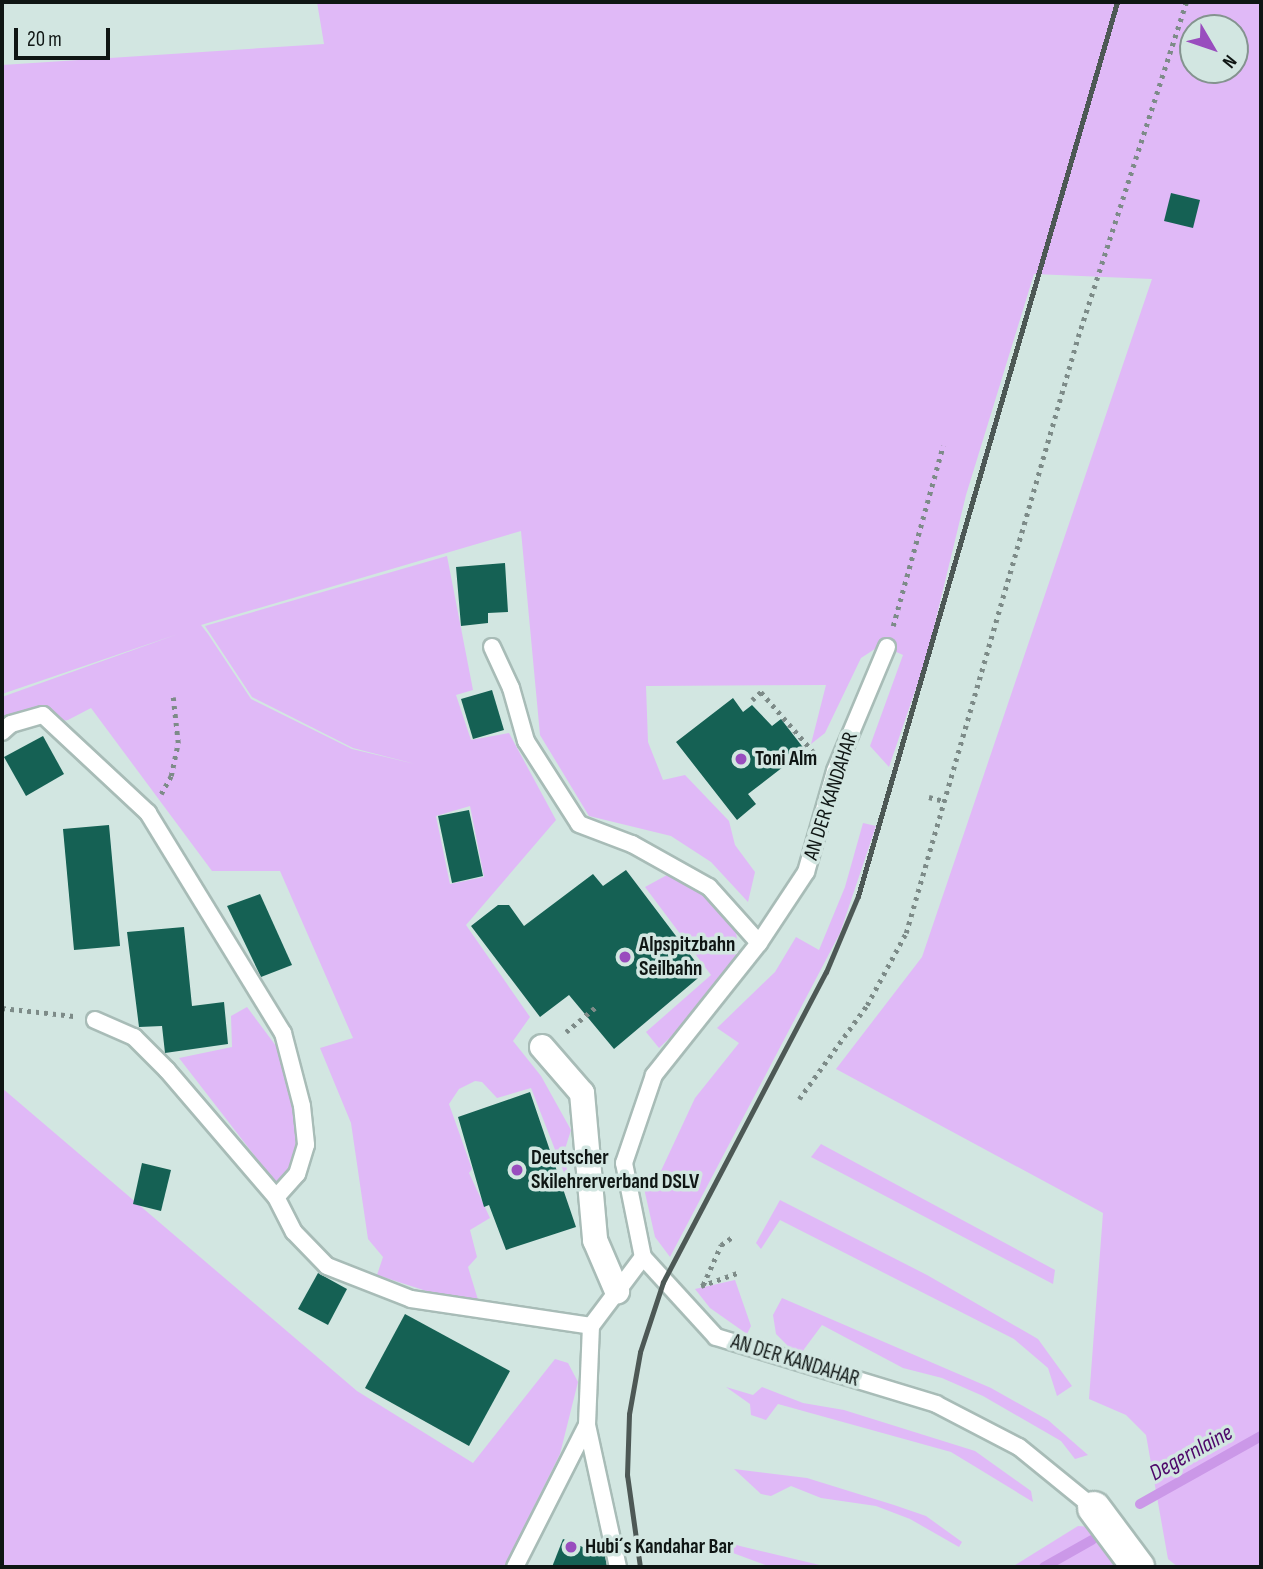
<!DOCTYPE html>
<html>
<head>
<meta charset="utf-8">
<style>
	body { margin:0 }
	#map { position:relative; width:1263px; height:1569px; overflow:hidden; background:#d2e6e1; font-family:"Sofia Sans Condensed",sans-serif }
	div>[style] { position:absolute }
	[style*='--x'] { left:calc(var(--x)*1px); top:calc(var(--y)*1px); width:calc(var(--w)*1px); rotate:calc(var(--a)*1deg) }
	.green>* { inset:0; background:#e0b9f7 }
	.stream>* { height:10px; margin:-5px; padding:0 5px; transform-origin:5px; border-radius:5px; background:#cb98e8 }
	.building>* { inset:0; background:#156154 }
	.path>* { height:4.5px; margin-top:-2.25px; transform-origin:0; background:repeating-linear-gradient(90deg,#7d8b88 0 3.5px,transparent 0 8.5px) }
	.roads { filter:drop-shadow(2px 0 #a8bcb7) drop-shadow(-2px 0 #a8bcb7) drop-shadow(0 2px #a8bcb7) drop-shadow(0 -2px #a8bcb7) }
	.service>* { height:16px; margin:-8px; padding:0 8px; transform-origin:8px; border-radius:8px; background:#fff }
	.pedestrian>* { height:24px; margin:-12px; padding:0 12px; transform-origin:12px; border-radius:12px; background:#fff }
	.minor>* { height:32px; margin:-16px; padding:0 16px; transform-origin:16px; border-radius:16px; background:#fff }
	.rail>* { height:5px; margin:-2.5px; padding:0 2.5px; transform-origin:2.5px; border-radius:2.5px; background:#4d5855 }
	.dots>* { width:19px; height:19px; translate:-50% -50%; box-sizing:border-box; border:4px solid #d2e6e1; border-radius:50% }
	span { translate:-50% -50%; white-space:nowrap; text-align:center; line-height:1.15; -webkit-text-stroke:7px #d2e6e1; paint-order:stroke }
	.poi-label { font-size:21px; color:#0f1614; font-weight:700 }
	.left { translate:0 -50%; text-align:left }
	.street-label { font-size:21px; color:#0f1614 }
	.water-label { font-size:23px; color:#4d0669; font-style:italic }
	.frame { position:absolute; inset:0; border:4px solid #0f1614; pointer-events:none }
	.north { position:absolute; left:1179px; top:14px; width:70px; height:70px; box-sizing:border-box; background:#d2e6e1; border:2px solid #84938f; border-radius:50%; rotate:129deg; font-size:19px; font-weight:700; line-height:28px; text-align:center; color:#0f1614 }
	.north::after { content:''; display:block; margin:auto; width:24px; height:32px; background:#994dbe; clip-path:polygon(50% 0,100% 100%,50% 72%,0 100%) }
	.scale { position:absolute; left:14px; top:28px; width:96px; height:32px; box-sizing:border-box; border:4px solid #0f1614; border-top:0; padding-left:9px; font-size:21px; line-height:24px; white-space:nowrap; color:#0f1614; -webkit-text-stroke:5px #d2e6e1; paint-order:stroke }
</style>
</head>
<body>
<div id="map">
	<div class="green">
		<div style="clip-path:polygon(evenodd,317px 2px,1261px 2px,1261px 1567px,1178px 1567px,1168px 1559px,1146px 1435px,1126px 1415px,1089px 1399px,1103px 1213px,836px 1069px,922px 957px,1152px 279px,1034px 274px,966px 495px,927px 656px,889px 767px,870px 746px,903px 655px,881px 645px,861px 658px,825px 733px,811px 744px,826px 685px,646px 686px,648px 742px,663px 780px,685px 775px,729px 821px,735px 845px,755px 872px,748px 902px,711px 862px,671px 836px,589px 816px,540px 735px,521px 531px,201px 625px,208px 634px,203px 638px,208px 634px,251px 699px,352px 749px,415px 764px,353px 748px,252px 697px,205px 626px,447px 556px,473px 690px,456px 695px,471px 740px,509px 733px,556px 820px,466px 925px,530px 1017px,513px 1041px,541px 1076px,571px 1130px,565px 1149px,568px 1183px,531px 1088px,497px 1098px,482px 1082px,475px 1081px,459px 1089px,449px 1104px,472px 1169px,469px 1173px,490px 1218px,470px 1230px,477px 1257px,468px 1267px,479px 1303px,451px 1299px,377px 1275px,383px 1257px,368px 1239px,351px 1123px,320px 1048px,353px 1038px,280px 871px,212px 871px,91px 708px,68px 720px,2px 731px,2px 697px,178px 634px,2px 694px,2px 65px,324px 44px,317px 2px,1193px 28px,1235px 28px,1235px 70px,1193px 70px,1193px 28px,317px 2px,470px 806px,484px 877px,450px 884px,436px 816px,470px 806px)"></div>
		<div style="clip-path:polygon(863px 823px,876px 826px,840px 933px,670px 1257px,655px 1237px,641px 1175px,660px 1173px,695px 1098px,739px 1043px,717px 1028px,775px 972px,796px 937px,819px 950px,845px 887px)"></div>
		<div style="clip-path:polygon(667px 875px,696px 888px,726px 919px,736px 932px,739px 958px,698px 1011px,659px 1048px,646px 1032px,711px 975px,645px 887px)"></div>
		<div style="clip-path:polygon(247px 1007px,285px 1058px,299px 1128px,289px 1175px,275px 1182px,179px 1058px,232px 1047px,231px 1016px)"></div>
		<div style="clip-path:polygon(2px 1088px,357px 1391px,473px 1463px,555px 1359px,568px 1363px,578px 1382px,560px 1454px,504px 1567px,2px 1567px)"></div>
		<div style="clip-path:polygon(821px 1144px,1055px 1270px,1053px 1284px,811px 1157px)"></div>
		<div style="clip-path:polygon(780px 1200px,927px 1275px,1038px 1339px,1072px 1386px,1057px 1396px,1048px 1368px,1014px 1339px,780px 1220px,761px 1249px,756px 1243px)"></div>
		<div style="clip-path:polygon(735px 1280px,751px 1326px,747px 1334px,710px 1308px,695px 1289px)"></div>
		<div style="clip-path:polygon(782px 1298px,991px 1388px,1048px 1420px,1088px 1455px,1075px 1459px,1061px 1441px,983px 1396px,942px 1378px,903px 1368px,822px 1325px,802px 1352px,795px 1353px,776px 1334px,773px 1315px)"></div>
		<div style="clip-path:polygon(726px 1387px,753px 1395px,762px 1387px,803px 1403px,844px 1410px,975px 1451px,1031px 1491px,1033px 1502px,951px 1452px,778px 1404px,766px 1420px,751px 1415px,750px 1404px)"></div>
		<div style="clip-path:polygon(734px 1469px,807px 1478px,894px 1505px,926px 1516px,962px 1542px,959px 1547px,910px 1519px,876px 1506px,821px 1498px,791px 1486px,771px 1496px,761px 1494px)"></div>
		<div style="clip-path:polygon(1078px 1526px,1091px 1527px,1127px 1567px,1012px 1567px)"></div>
		<div style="clip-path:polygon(728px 1542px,740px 1546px,828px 1567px,771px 1567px,733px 1553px,726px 1549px)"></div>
	</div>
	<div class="stream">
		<div style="--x:1140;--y:1504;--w:139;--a:-29.3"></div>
		<div style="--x:1044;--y:1567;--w:55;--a:-29.4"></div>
	</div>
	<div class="building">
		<div style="clip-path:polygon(1171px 193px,1200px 200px,1193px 228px,1164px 221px)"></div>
		<div style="clip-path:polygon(505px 563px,508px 612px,488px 613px,488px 623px,461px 626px,456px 567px)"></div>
		<div style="clip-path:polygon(492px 690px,504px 730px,473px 739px,461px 699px)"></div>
		<div style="clip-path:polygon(733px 698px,743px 712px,752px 705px,772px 726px,781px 719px,805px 750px,748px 794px,756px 804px,737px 820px,676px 742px)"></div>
		<div style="clip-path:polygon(43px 736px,64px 774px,26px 796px,4px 757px)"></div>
		<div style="clip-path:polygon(469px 810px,483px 876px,452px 883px,438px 816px)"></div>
		<div style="clip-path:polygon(109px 825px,120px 946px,74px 950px,63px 829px)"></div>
		<div style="clip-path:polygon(626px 870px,704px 973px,614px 1049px,569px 995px,540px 1017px,471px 926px,498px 905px,509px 905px,524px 926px,593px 874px,603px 886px)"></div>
		<div style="clip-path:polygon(260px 894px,292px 965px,261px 977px,227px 906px)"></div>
		<div style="clip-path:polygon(184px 927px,192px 1006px,224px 1002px,228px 1044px,165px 1053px,162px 1026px,139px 1027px,127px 932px)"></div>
		<div style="clip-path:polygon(530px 1092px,576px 1227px,506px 1250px,489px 1205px,484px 1207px,458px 1117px)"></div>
		<div style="clip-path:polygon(142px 1163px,171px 1170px,161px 1211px,133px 1204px)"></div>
		<div style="clip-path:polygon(318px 1273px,347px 1289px,328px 1325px,298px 1309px)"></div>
		<div style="clip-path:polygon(405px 1314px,510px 1371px,469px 1446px,365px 1388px)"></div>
		<div style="clip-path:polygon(563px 1539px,605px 1556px,607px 1567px,552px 1567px)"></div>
	</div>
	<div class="path">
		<div style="--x:893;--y:626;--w:187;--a:-74.5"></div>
		<div style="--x:752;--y:700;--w:12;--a:-42"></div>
		<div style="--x:761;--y:692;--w:85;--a:48.8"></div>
		<div style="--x:161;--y:794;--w:21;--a:-61"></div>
		<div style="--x:171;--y:776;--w:34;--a:-78"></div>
		<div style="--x:178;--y:743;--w:46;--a:-96.2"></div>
		<div style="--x:929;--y:797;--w:16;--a:15"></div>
		<div style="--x:2;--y:1008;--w:72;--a:6.3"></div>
		<div style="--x:566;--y:1032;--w:40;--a:-40"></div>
		<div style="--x:799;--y:1099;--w:116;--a:-54.1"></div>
		<div style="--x:867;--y:1005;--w:82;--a:-61.6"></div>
		<div style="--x:906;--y:933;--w:620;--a:-73.9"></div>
		<div style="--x:1078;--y:337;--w:352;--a:-72.1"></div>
		<div style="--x:703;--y:1285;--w:44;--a:-65.8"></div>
		<div style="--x:721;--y:1245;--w:16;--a:-35"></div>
		<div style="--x:701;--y:1286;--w:41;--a:-19.7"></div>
	</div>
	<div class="roads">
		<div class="service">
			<div style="--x:492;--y:647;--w:45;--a:65.1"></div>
			<div style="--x:511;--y:688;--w:55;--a:74.2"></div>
			<div style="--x:526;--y:741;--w:98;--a:57.4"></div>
			<div style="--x:579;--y:824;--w:57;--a:20.7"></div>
			<div style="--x:632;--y:844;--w:88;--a:29.2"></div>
			<div style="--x:709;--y:887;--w:75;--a:48.2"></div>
			<div style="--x:887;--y:647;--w:134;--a:112.8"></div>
			<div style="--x:835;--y:771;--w:105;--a:106"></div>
			<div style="--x:806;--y:872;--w:85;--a:123.5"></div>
			<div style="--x:759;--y:943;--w:169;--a:128.5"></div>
			<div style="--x:654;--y:1075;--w:93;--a:108.8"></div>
			<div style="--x:624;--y:1163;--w:96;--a:78.6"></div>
			<div style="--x:643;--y:1257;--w:108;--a:47.6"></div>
			<div style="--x:716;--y:1337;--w:230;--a:16.9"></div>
			<div style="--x:936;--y:1404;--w:93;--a:27.4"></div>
			<div style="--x:1019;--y:1447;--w:97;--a:39.1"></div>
			<div style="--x:2;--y:732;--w:12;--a:-42"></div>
			<div style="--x:11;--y:724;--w:33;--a:-16"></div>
			<div style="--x:43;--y:715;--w:144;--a:43"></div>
			<div style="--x:148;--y:813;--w:258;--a:58.5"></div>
			<div style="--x:283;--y:1033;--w:75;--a:75.4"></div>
			<div style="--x:302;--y:1106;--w:39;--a:84"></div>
			<div style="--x:306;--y:1145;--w:30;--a:107"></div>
			<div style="--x:297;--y:1174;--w:31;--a:132"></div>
			<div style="--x:95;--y:1020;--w:43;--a:23.6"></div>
			<div style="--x:134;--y:1037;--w:47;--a:45"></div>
			<div style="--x:167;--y:1070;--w:167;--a:49.4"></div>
			<div style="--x:276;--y:1197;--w:39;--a:63"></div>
			<div style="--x:294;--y:1232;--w:47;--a:45.9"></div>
			<div style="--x:327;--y:1266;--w:90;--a:21.4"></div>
			<div style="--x:411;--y:1299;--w:182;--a:8.5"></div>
			<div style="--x:587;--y:1425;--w:145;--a:77.7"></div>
			<div style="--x:515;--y:1567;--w:159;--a:-63.1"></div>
			<div style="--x:587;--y:1425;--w:99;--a:-87.7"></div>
			<div style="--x:591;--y:1326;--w:86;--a:-53"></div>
		</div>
		<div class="pedestrian">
			<div style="--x:542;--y:1047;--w:61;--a:49"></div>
			<div style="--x:582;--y:1093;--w:148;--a:84.9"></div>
			<div style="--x:595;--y:1240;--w:56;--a:66.7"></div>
		</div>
		<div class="minor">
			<div style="--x:1094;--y:1508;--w:74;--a:53.3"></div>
		</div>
	</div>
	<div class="rail">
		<div style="--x:640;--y:1567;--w:93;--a:-98"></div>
		<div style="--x:627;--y:1475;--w:61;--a:-88.1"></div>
		<div style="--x:629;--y:1414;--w:63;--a:-79.9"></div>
		<div style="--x:640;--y:1352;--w:74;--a:-71.8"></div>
		<div style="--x:663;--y:1282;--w:350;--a:-62.3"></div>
		<div style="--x:826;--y:972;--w:82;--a:-67.2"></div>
		<div style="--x:858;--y:896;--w:931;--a:-73.84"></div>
	</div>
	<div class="dots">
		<div style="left:741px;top:759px;background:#994dbe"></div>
		<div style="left:625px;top:957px;background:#994dbe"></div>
		<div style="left:517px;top:1170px;background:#994dbe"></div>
		<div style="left:571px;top:1547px;background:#994dbe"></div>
	</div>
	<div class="poi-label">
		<span class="left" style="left:755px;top:759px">Toni Alm</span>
		<span class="left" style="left:639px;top:957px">Alpspitzbahn<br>Seilbahn</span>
		<span class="left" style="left:531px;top:1170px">Deutscher<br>Skilehrerverband DSLV</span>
		<span class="left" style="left:585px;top:1547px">Hubi´s Kandahar Bar</span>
	</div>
	<div class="street-label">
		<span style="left:831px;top:796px;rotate:-72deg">AN DER KANDAHAR</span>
		<span style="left:795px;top:1361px;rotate:17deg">AN DER KANDAHAR</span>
	</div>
	<div class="water-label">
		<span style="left:1191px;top:1453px;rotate:-29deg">Degernlaine</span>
	</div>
	<div class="frame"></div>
	<div class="north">N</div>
	<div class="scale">20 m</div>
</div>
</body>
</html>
